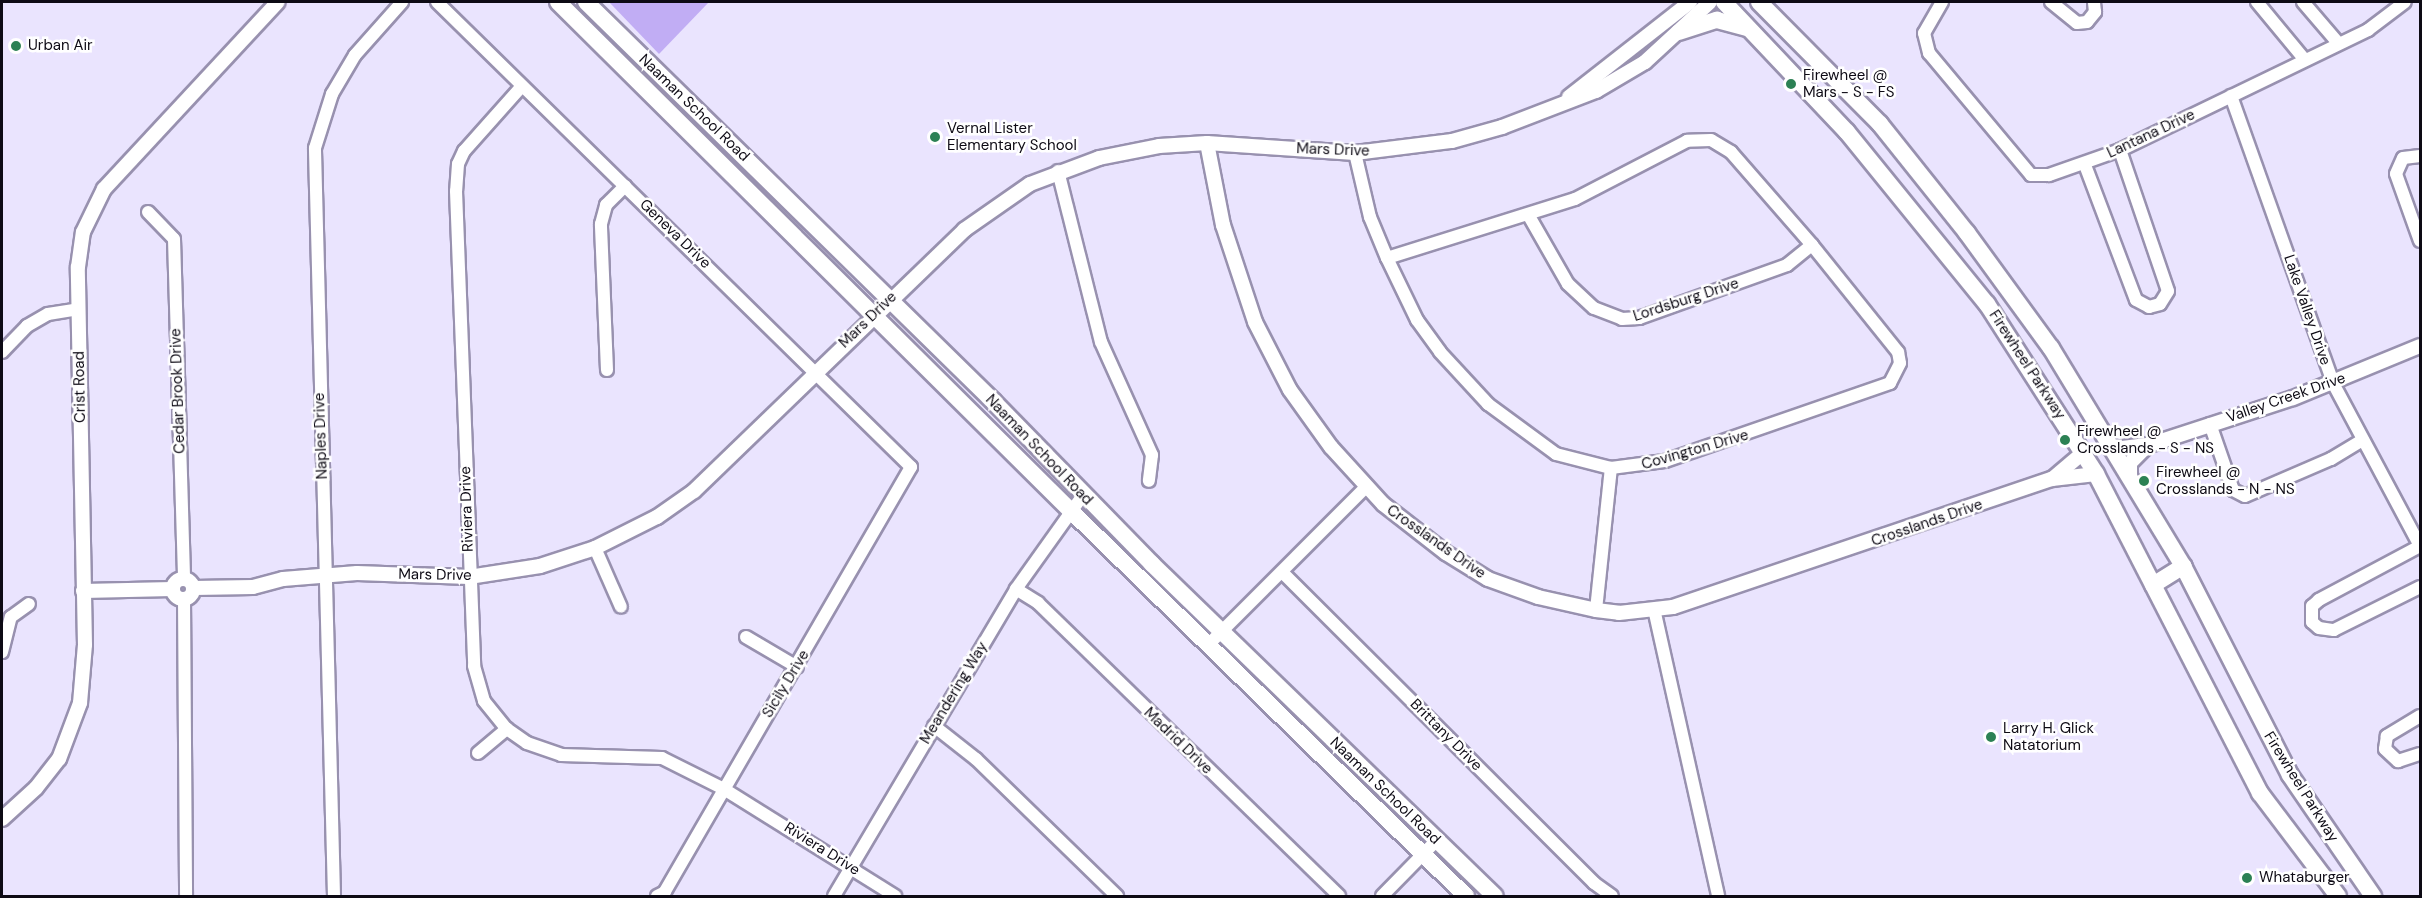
<!DOCTYPE html>
<html>
<head>
<meta charset="utf-8">
<style>
	body { margin:0 }
	#map { position:relative; width:2422px; height:898px; overflow:hidden; background:#eae4fe; font-family:"DM Sans",sans-serif }
	div>[style] { position:absolute }
	[style*='--x'] { left:calc(var(--x)*1px); top:calc(var(--y)*1px); width:calc(var(--w)*1px); rotate:calc(var(--a)*1deg) }
	.green>* { inset:0; background:#c1adf4 }
	.roads { filter:drop-shadow(2px 0 #9891af) drop-shadow(-2px 0 #9891af) drop-shadow(0 2px #9891af) drop-shadow(0 -2px #9891af) }
	.minor>* { height:12px; margin:-6px; padding:0 6px; transform-origin:6px; border-radius:6px; background:#fff }
	.tertiary>* { height:14px; margin:-7px; padding:0 7px; transform-origin:7px; border-radius:7px; background:#fff }
	.tertiary>.ring { margin:-7px; padding:0; box-sizing:content-box; background:none; border:14px solid #fff; border-radius:50% }
	.secondary>* { height:16px; margin:-8px; padding:0 8px; transform-origin:8px; border-radius:8px; background:#fff }
	.dots>* { width:16px; height:16px; translate:-50% -50%; box-sizing:border-box; border:3px solid #fff; border-radius:50% }
	span { translate:-50% -50%; white-space:nowrap; text-align:center; line-height:1.15; -webkit-text-stroke:5px #fff; paint-order:stroke }
	.poi-label { font-size:15px; color:#0d0a14 }
	.left { translate:0 -50%; text-align:left }
	.street-label { font-size:15px; color:#0d0a14 }
	.frame { position:absolute; inset:0; border:3px solid #0d0a14; pointer-events:none }
</style>
</head>
<body>
<div id="map">
	<div class="green">
		<div style="clip-path:polygon(609px 2px,709px 2px,659px 54px)"></div>
	</div>
	<div class="roads">
		<div class="minor">
			<div style="--x:437;--y:2;--w:664;--a:44.45"></div>
			<div style="--x:911;--y:467;--w:491;--a:120.1"></div>
			<div style="--x:665;--y:892;--w:9;--a:153"></div>
			<div style="--x:1942;--y:2;--w:36;--a:120"></div>
			<div style="--x:1924;--y:33;--w:21;--a:76"></div>
			<div style="--x:1929;--y:53;--w:159;--a:50.1"></div>
			<div style="--x:2031;--y:175;--w:18;--a:0"></div>
			<div style="--x:2049;--y:175;--w:75;--a:-19.4"></div>
			<div style="--x:2120;--y:150;--w:276;--a:-25.8"></div>
			<div style="--x:2368;--y:30;--w:46;--a:-37.1"></div>
			<div style="--x:2051;--y:2;--w:33;--a:39"></div>
			<div style="--x:2077;--y:23;--w:10;--a:-6"></div>
			<div style="--x:2087;--y:22;--w:13;--a:-51"></div>
			<div style="--x:2095;--y:12;--w:10;--a:-96"></div>
			<div style="--x:2257;--y:2;--w:75;--a:50.4"></div>
			<div style="--x:2303;--y:2;--w:55;--a:49.4"></div>
			<div style="--x:522;--y:86;--w:87;--a:131.7"></div>
			<div style="--x:464;--y:151;--w:14;--a:115"></div>
			<div style="--x:458;--y:164;--w:27;--a:94"></div>
			<div style="--x:456;--y:191;--w:475;--a:87.8"></div>
			<div style="--x:474;--y:666;--w:36;--a:74"></div>
			<div style="--x:484;--y:701;--w:36;--a:51"></div>
			<div style="--x:507;--y:729;--w:24;--a:35"></div>
			<div style="--x:527;--y:743;--w:36;--a:19"></div>
			<div style="--x:561;--y:755;--w:101;--a:1.7"></div>
			<div style="--x:662;--y:758;--w:69;--a:26.6"></div>
			<div style="--x:724;--y:789;--w:202;--a:32"></div>
			<div style="--x:2231;--y:96;--w:305;--a:70.4"></div>
			<div style="--x:2333;--y:383;--w:185;--a:61.9"></div>
			<div style="--x:1355;--y:153;--w:66;--a:76.8"></div>
			<div style="--x:1370;--y:217;--w:44;--a:67.5"></div>
			<div style="--x:1387;--y:258;--w:69;--a:64.2"></div>
			<div style="--x:1417;--y:320;--w:39;--a:54"></div>
			<div style="--x:1440;--y:352;--w:71;--a:47.3"></div>
			<div style="--x:1488;--y:404;--w:84;--a:36.3"></div>
			<div style="--x:1556;--y:454;--w:57;--a:14.3"></div>
			<div style="--x:1611;--y:468;--w:54;--a:-7.4"></div>
			<div style="--x:1665;--y:461;--w:238;--a:-19.1"></div>
			<div style="--x:1890;--y:383;--w:22;--a:-63"></div>
			<div style="--x:1900;--y:363;--w:11;--a:-100"></div>
			<div style="--x:1898;--y:352;--w:137;--a:-128.8"></div>
			<div style="--x:1812;--y:245;--w:123;--a:-131.1"></div>
			<div style="--x:1731;--y:152;--w:23;--a:-149"></div>
			<div style="--x:1711;--y:140;--w:24;--a:178"></div>
			<div style="--x:1687;--y:141;--w:126;--a:152.6"></div>
			<div style="--x:1575;--y:199;--w:197;--a:162.6"></div>
			<div style="--x:2420;--y:156;--w:17;--a:173"></div>
			<div style="--x:2403;--y:158;--w:17;--a:114"></div>
			<div style="--x:2396;--y:174;--w:71;--a:70.3"></div>
			<div style="--x:2085;--y:165;--w:144;--a:69.3"></div>
			<div style="--x:2136;--y:300;--w:15;--a:28"></div>
			<div style="--x:2149;--y:307;--w:11;--a:-15"></div>
			<div style="--x:2160;--y:304;--w:15;--a:-58"></div>
			<div style="--x:2168;--y:291;--w:149;--a:-108.8"></div>
			<div style="--x:1058;--y:171;--w:176;--a:75.9"></div>
			<div style="--x:1101;--y:342;--w:124;--a:65.7"></div>
			<div style="--x:1152;--y:455;--w:26;--a:97"></div>
			<div style="--x:148;--y:212;--w:37;--a:46"></div>
			<div style="--x:174;--y:239;--w:340;--a:88.3"></div>
			<div style="--x:1529;--y:216;--w:78;--a:60.2"></div>
			<div style="--x:1568;--y:284;--w:35;--a:43"></div>
			<div style="--x:1594;--y:308;--w:30;--a:21"></div>
			<div style="--x:1622;--y:319;--w:17;--a:-3"></div>
			<div style="--x:1639;--y:318;--w:157;--a:-19.7"></div>
			<div style="--x:1787;--y:265;--w:32;--a:-39"></div>
			<div style="--x:2;--y:352;--w:36;--a:-46"></div>
			<div style="--x:27;--y:326;--w:24;--a:-30"></div>
			<div style="--x:48;--y:314;--w:31;--a:-9"></div>
			<div style="--x:607;--y:370;--w:146;--a:-92.4"></div>
			<div style="--x:601;--y:224;--w:20;--a:-75"></div>
			<div style="--x:606;--y:205;--w:27;--a:-45"></div>
			<div style="--x:2210;--y:424;--w:70;--a:70.8"></div>
			<div style="--x:2233;--y:490;--w:13;--a:27"></div>
			<div style="--x:2245;--y:496;--w:94;--a:-23.3"></div>
			<div style="--x:2331;--y:459;--w:37;--a:-31"></div>
			<div style="--x:2420;--y:546;--w:115;--a:151.9"></div>
			<div style="--x:2319;--y:600;--w:9;--a:139"></div>
			<div style="--x:2312;--y:606;--w:16;--a:90"></div>
			<div style="--x:2312;--y:622;--w:9;--a:41"></div>
			<div style="--x:2319;--y:628;--w:15;--a:8"></div>
			<div style="--x:2334;--y:630;--w:96;--a:-26.6"></div>
			<div style="--x:595;--y:548;--w:64;--a:66.2"></div>
			<div style="--x:1282;--y:572;--w:441;--a:44.9"></div>
			<div style="--x:1594;--y:883;--w:22;--a:36"></div>
			<div style="--x:1016;--y:589;--w:26;--a:32"></div>
			<div style="--x:1038;--y:603;--w:420;--a:44.2"></div>
			<div style="--x:184;--y:599;--w:297;--a:89.6"></div>
			<div style="--x:1654;--y:609;--w:294;--a:77.4"></div>
			<div style="--x:1596;--y:610;--w:143;--a:-84"></div>
			<div style="--x:746;--y:637;--w:59;--a:30.5"></div>
			<div style="--x:1209;--y:644;--w:223;--a:-45"></div>
			<div style="--x:2;--y:652;--w:36;--a:-76"></div>
			<div style="--x:11;--y:617;--w:22;--a:-36"></div>
			<div style="--x:2420;--y:716;--w:39;--a:149"></div>
			<div style="--x:2387;--y:736;--w:13;--a:99"></div>
			<div style="--x:2385;--y:749;--w:18;--a:43"></div>
			<div style="--x:2398;--y:761;--w:23;--a:-18"></div>
			<div style="--x:934;--y:726;--w:53;--a:38.2"></div>
			<div style="--x:976;--y:759;--w:197;--a:44.2"></div>
			<div style="--x:478;--y:753;--w:38;--a:-40"></div>
			<div style="--x:334;--y:896;--w:748;--a:-91.46"></div>
			<div style="--x:315;--y:148;--w:57;--a:-72.5"></div>
			<div style="--x:332;--y:94;--w:45;--a:-59.5"></div>
			<div style="--x:355;--y:55;--w:71;--a:-48.4"></div>
			<div style="--x:834;--y:896;--w:357;--a:-59.3"></div>
			<div style="--x:1016;--y:589;--w:115;--a:-54.5"></div>
			<div style="--x:1382;--y:896;--w:77;--a:-45.5"></div>
		</div>
		<div class="tertiary">
			<div style="--x:1569;--y:97;--w:154;--a:-38.1"></div>
			<div style="--x:1207;--y:143;--w:84;--a:79"></div>
			<div style="--x:1223;--y:225;--w:102;--a:71.7"></div>
			<div style="--x:1255;--y:322;--w:76;--a:62.8"></div>
			<div style="--x:1290;--y:390;--w:70;--a:54.3"></div>
			<div style="--x:1331;--y:447;--w:77;--a:47.6"></div>
			<div style="--x:1383;--y:504;--w:80;--a:37.9"></div>
			<div style="--x:1446;--y:553;--w:49;--a:31.8"></div>
			<div style="--x:1488;--y:579;--w:53;--a:19.8"></div>
			<div style="--x:1538;--y:597;--w:59;--a:12.6"></div>
			<div style="--x:1596;--y:610;--w:23;--a:7"></div>
			<div style="--x:1619;--y:613;--w:54;--a:-6.3"></div>
			<div style="--x:1673;--y:607;--w:400;--a:-18.7"></div>
			<div style="--x:2052;--y:479;--w:44;--a:-6.5"></div>
			<div style="--x:2114;--y:449;--w:35;--a:-7"></div>
			<div style="--x:2149;--y:445;--w:151;--a:-18.1"></div>
			<div style="--x:2293;--y:398;--w:137;--a:-22.3"></div>
			<div style="--x:2130;--y:474;--w:11;--a:-90"></div>
			<div style="--x:2130;--y:463;--w:25;--a:-45"></div>
			<div style="--x:2052;--y:479;--w:42;--a:-40.2"></div>
			<div class="ring" style="left:173px;top:579px;width:6px;height:6px"></div>
			<div style="--x:194;--y:588;--w:59;--a:-1"></div>
			<div style="--x:253;--y:587;--w:31;--a:-15"></div>
			<div style="--x:283;--y:579;--w:74;--a:-4.6"></div>
			<div style="--x:357;--y:573;--w:112;--a:2"></div>
			<div style="--x:469;--y:577;--w:72;--a:-8.8"></div>
			<div style="--x:540;--y:566;--w:58;--a:-18.1"></div>
			<div style="--x:595;--y:548;--w:69;--a:-26.6"></div>
			<div style="--x:657;--y:517;--w:45;--a:-35.1"></div>
			<div style="--x:694;--y:491;--w:376;--a:-44"></div>
			<div style="--x:964;--y:230;--w:80;--a:-34.9"></div>
			<div style="--x:1030;--y:184;--w:74;--a:-20.6"></div>
			<div style="--x:1099;--y:158;--w:61;--a:-11.3"></div>
			<div style="--x:1159;--y:146;--w:48;--a:-3.6"></div>
			<div style="--x:1207;--y:143;--w:148;--a:3.9"></div>
			<div style="--x:1355;--y:153;--w:98;--a:-7.1"></div>
			<div style="--x:1452;--y:141;--w:52;--a:-15.6"></div>
			<div style="--x:1502;--y:127;--w:101;--a:-21"></div>
			<div style="--x:1596;--y:91;--w:57;--a:-30.6"></div>
			<div style="--x:1645;--y:62;--w:88;--a:-42.7"></div>
			<div style="--x:83;--y:591;--w:90;--a:-1.3"></div>
			<div style="--x:2;--y:819;--w:46;--a:-42.4"></div>
			<div style="--x:36;--y:788;--w:37;--a:-52"></div>
			<div style="--x:59;--y:759;--w:60;--a:-69.4"></div>
			<div style="--x:80;--y:703;--w:58;--a:-85.1"></div>
			<div style="--x:85;--y:645;--w:378;--a:-91.1"></div>
			<div style="--x:78;--y:267;--w:35;--a:-82"></div>
			<div style="--x:83;--y:232;--w:48;--a:-64"></div>
			<div style="--x:104;--y:189;--w:255;--a:-47.1"></div>
		</div>
		<div class="secondary">
			<div style="--x:558;--y:2;--w:721;--a:44.78"></div>
			<div style="--x:1070;--y:510;--w:553;--a:44.27"></div>
			<div style="--x:586;--y:2;--w:571;--a:44.43"></div>
			<div style="--x:994;--y:402;--w:226;--a:45.7"></div>
			<div style="--x:1152;--y:564;--w:477;--a:44.1"></div>
			<div style="--x:1724;--y:2;--w:179;--a:46.6"></div>
			<div style="--x:1847;--y:132;--w:222;--a:50.9"></div>
			<div style="--x:1987;--y:304;--w:202;--a:57.3"></div>
			<div style="--x:2096;--y:474;--w:359;--a:62.8"></div>
			<div style="--x:2260;--y:793;--w:129;--a:52.9"></div>
			<div style="--x:1759;--y:2;--w:172;--a:45.2"></div>
			<div style="--x:1880;--y:124;--w:139;--a:51.4"></div>
			<div style="--x:1967;--y:233;--w:142;--a:53.9"></div>
			<div style="--x:2051;--y:348;--w:255;--a:58.8"></div>
			<div style="--x:2183;--y:566;--w:235;--a:62.9"></div>
			<div style="--x:2290;--y:775;--w:147;--a:55.6"></div>
			<div style="--x:1679;--y:32;--w:40;--a:-18"></div>
			<div style="--x:1717;--y:20;--w:31;--a:15"></div>
			<div style="--x:2153;--y:585;--w:36;--a:-32"></div>
		</div>
	</div>
	<div class="dots">
		<div style="left:16px;top:46px;background:#2c8154"></div>
		<div style="left:1791px;top:84px;background:#2c8154"></div>
		<div style="left:935px;top:137px;background:#2c8154"></div>
		<div style="left:2065px;top:440px;background:#2c8154"></div>
		<div style="left:2144px;top:481px;background:#2c8154"></div>
		<div style="left:1991px;top:737px;background:#2c8154"></div>
		<div style="left:2247px;top:878px;background:#2c8154"></div>
	</div>
	<div class="poi-label">
		<span class="left" style="left:28px;top:46px">Urban Air</span>
		<span class="left" style="left:1803px;top:84px">Firewheel @<br>Mars - S - FS</span>
		<span class="left" style="left:947px;top:137px">Vernal Lister<br>Elementary School</span>
		<span class="left" style="left:2077px;top:440px">Firewheel @<br>Crosslands - S - NS</span>
		<span class="left" style="left:2156px;top:481px">Firewheel @<br>Crosslands - N - NS</span>
		<span class="left" style="left:2003px;top:737px">Larry H. Glick<br>Natatorium</span>
		<span class="left" style="left:2259px;top:878px">Whataburger</span>
	</div>
	<div class="street-label">
		<span style="left:694px;top:108px;rotate:44deg">Naaman School Road</span>
		<span style="left:2151px;top:134px;rotate:-25deg">Lantana Drive</span>
		<span style="left:1333px;top:150px;rotate:2deg">Mars Drive</span>
		<span style="left:675px;top:234px;rotate:44deg">Geneva Drive</span>
		<span style="left:1686px;top:300px;rotate:-18deg">Lordsburg Drive</span>
		<span style="left:2307px;top:310px;rotate:71deg">Lake Valley Drive</span>
		<span style="left:868px;top:320px;rotate:-44deg">Mars Drive</span>
		<span style="left:2027px;top:365px;rotate:57deg">Firewheel Parkway</span>
		<span style="left:80px;top:387px;rotate:-91deg">Crist Road</span>
		<span style="left:178px;top:391px;rotate:-92deg">Cedar Brook Drive</span>
		<span style="left:2286px;top:398px;rotate:-19deg">Valley Creek Drive</span>
		<span style="left:321px;top:436px;rotate:-92deg">Naples Drive</span>
		<span style="left:1039px;top:450px;rotate:46deg">Naaman School Road</span>
		<span style="left:1695px;top:450px;rotate:-16deg">Covington Drive</span>
		<span style="left:467px;top:509px;rotate:-92deg">Riviera Drive</span>
		<span style="left:1927px;top:523px;rotate:-19deg">Crosslands Drive</span>
		<span style="left:1436px;top:542px;rotate:35deg">Crosslands Drive</span>
		<span style="left:435px;top:575px;rotate:1deg">Mars Drive</span>
		<span style="left:786px;top:684px;rotate:-59deg">Sicily Drive</span>
		<span style="left:954px;top:693px;rotate:-59deg">Meandering Way</span>
		<span style="left:1446px;top:735px;rotate:45deg">Brittany Drive</span>
		<span style="left:1178px;top:741px;rotate:44deg">Madrid Drive</span>
		<span style="left:2301px;top:787px;rotate:58deg">Firewheel Parkway</span>
		<span style="left:1385px;top:791px;rotate:44deg">Naaman School Road</span>
		<span style="left:822px;top:849px;rotate:32deg">Riviera Drive</span>
	</div>
	<div class="frame"></div>
</div>
</body>
</html>
